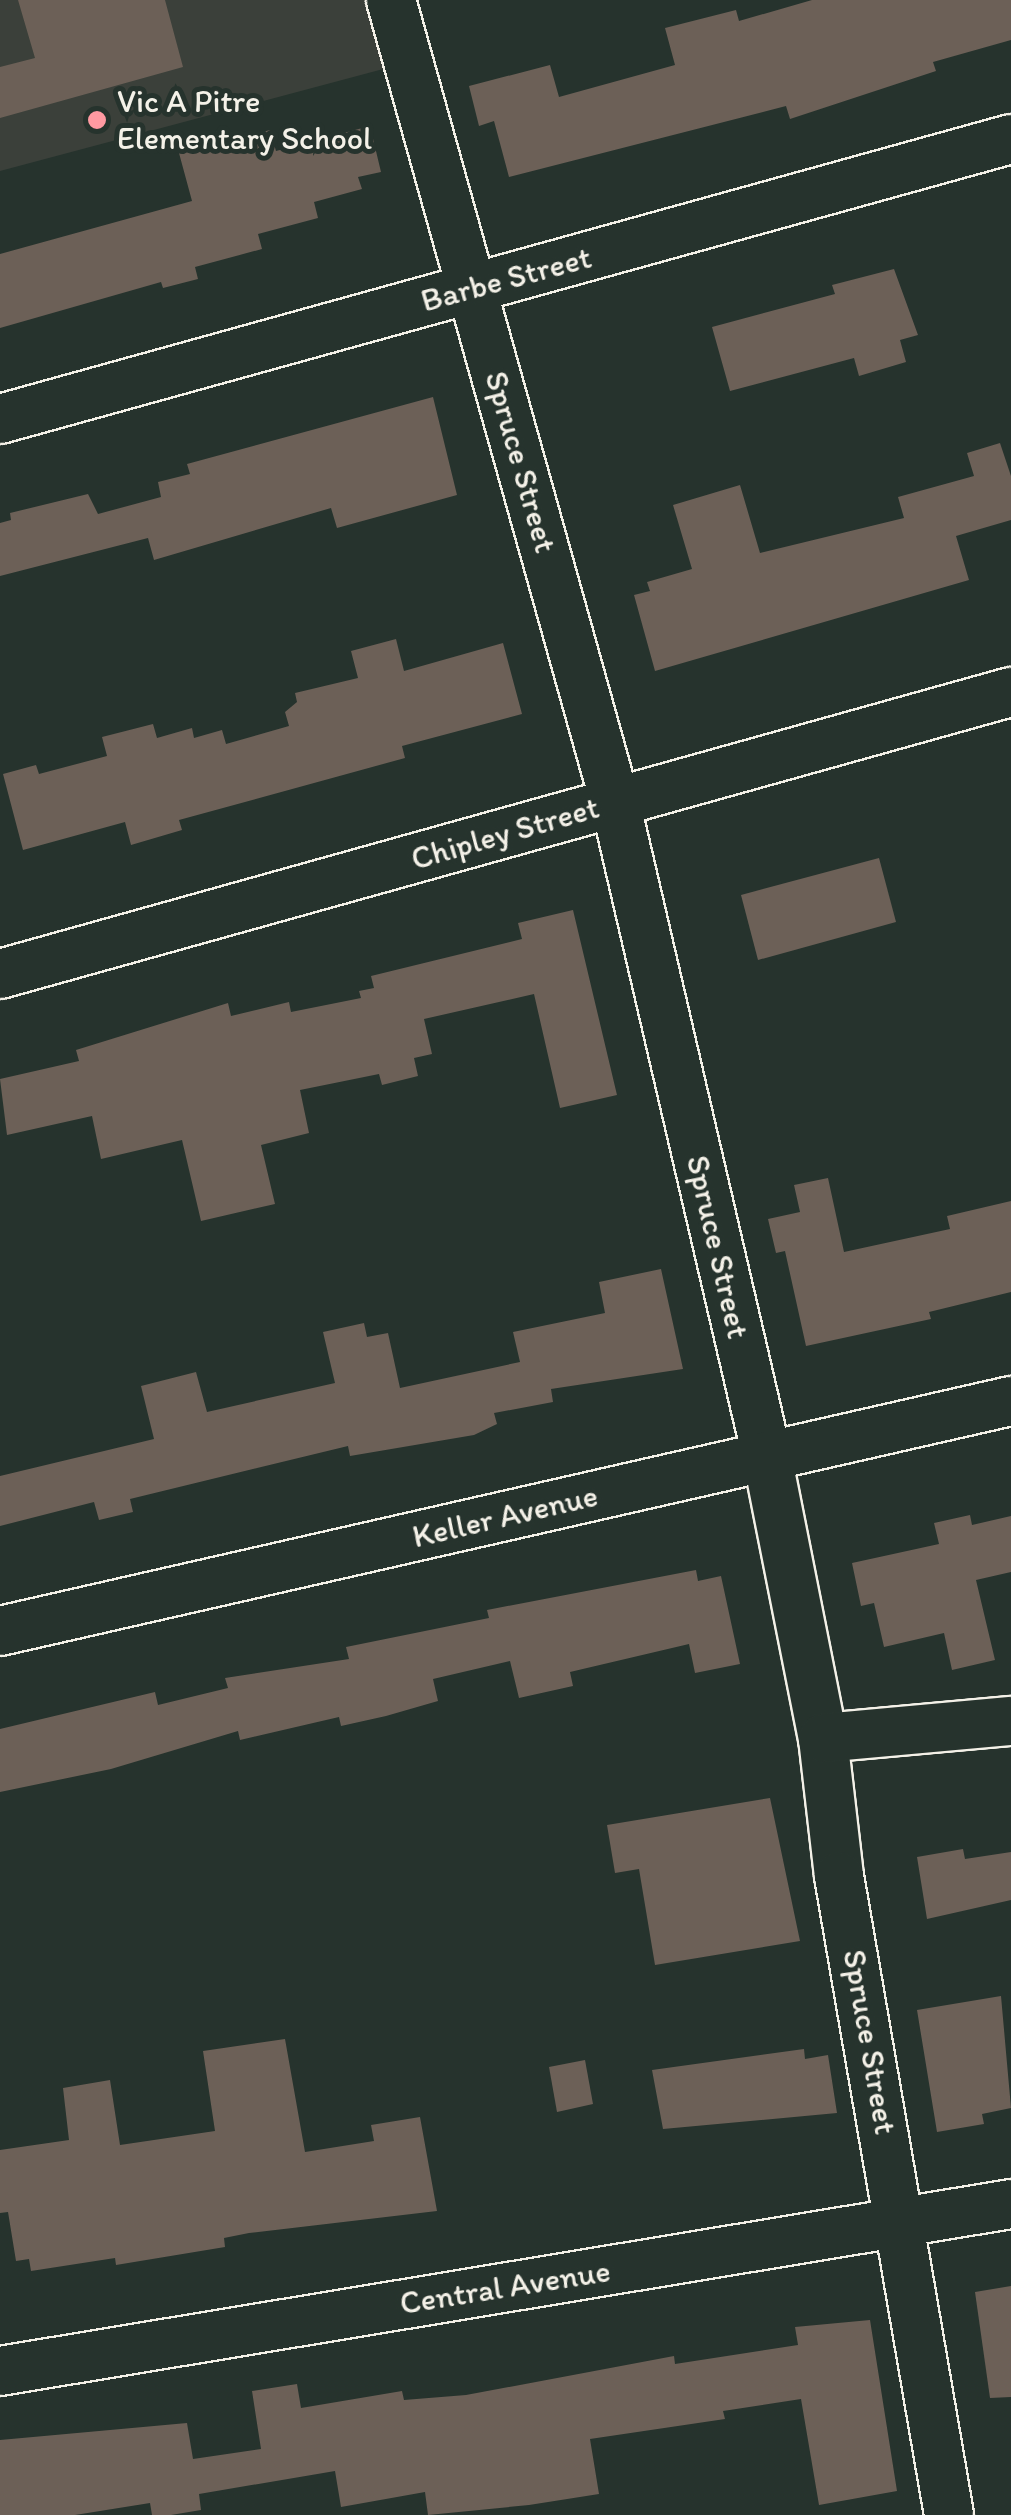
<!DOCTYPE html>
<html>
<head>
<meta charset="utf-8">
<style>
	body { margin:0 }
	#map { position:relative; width:1011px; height:2515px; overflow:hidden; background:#26332d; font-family:Itim,sans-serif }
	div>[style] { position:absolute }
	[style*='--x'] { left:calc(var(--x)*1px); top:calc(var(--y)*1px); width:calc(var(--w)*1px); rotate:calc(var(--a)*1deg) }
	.built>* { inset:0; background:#3b403a }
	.building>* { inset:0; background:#6c6057 }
	.roads { filter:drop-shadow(2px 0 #f4f1e8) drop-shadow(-2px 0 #f4f1e8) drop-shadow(0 2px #f4f1e8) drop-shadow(0 -2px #f4f1e8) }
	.minor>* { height:48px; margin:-24px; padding:0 24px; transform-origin:24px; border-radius:24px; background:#26332d }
	.dots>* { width:28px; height:28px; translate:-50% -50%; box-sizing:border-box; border:5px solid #26332d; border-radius:50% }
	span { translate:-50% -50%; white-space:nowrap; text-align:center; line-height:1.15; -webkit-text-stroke:10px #26332d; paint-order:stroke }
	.poi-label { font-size:32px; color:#f4f1e8 }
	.left { translate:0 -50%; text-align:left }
	.street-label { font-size:32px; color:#f4f1e8 }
</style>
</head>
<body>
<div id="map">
	<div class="built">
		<div style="clip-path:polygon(0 0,368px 0,387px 68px,0 171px)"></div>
	</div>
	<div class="building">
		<div style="clip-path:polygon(18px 0,165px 0,183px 67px,0 118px,0 67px,35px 58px)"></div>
		<div style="clip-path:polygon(812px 0,1011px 0,1011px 40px,933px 62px,936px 71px,790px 119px,786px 106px,509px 177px,494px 121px,479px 126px,469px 86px,550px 65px,559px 97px,675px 65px,665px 28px,736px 10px,739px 21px)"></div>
		<div style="clip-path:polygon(370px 126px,381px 172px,358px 177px,362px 189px,314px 202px,318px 218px,258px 234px,262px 249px,195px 267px,198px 279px,163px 288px,161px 282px,0 328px,0 254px,192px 201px,176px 142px,218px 131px,222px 143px,270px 130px,276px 151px)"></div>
		<div style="clip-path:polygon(894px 269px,918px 335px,900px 340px,906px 362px,859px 376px,854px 358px,730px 391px,712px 327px,835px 294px,832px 285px)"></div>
		<div style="clip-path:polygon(433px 397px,457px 495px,337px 528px,331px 508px,154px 560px,148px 538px,0 576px,0 523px,11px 520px,10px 513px,88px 494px,98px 514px,161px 497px,158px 482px,190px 474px,187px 464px)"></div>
		<div style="clip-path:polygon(1000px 443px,1011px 476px,1011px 520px,956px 536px,969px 580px,655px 671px,634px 595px,650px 591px,647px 582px,692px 569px,673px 505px,740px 485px,760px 553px,904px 518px,898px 497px,974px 476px,967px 453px)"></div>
		<div style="clip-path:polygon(396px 639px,404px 671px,503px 643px,522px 714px,402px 746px,405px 758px,179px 820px,182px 830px,131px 845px,125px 822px,23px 850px,3px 774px,36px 765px,39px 774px,107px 756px,102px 737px,153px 724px,157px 738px,192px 728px,194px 738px,222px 730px,226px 744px,289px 726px,285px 712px,297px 702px,295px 693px,358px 678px,351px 651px)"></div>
		<div style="clip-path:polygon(879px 858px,896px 922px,758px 960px,741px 895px)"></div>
		<div style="clip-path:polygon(573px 910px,617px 1095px,560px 1108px,534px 994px,424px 1019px,432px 1054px,414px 1058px,418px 1076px,382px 1085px,379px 1074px,300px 1090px,309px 1133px,261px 1145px,275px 1204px,201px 1221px,182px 1140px,101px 1159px,92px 1116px,7px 1135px,0 1079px,79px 1061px,76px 1050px,228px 1003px,231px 1016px,289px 1002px,291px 1012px,361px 998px,359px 991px,374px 988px,371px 976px,522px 939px,518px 923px)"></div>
		<div style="clip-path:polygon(828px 1178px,844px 1252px,950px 1229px,947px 1216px,1011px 1201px,1011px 1292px,929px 1312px,931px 1319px,806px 1346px,785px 1251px,776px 1253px,768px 1219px,800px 1212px,794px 1185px)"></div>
		<div style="clip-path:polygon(661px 1269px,683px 1369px,551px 1389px,553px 1402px,494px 1413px,497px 1424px,474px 1435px,350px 1456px,348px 1446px,130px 1499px,133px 1512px,99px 1520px,94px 1502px,0 1526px,0 1476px,154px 1439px,141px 1386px,196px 1372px,207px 1412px,335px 1383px,323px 1332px,364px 1323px,367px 1337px,388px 1333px,400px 1388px,520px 1362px,513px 1332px,605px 1313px,599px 1282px)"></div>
		<div style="clip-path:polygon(970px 1515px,972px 1525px,1011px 1516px,1011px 1572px,976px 1580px,995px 1660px,952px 1670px,944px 1633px,884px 1647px,874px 1603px,861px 1606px,852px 1563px,939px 1544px,934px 1523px)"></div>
		<div style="clip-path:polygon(696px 1570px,698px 1581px,721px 1576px,740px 1664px,695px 1673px,689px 1644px,570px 1672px,573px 1686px,519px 1698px,510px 1661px,433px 1679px,438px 1701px,386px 1716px,341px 1726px,339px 1717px,240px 1740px,238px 1731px,111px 1769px,0 1792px,0 1729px,155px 1692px,158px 1705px,228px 1688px,225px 1678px,349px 1659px,346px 1647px,489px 1618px,487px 1610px)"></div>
		<div style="clip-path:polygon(770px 1798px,800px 1941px,655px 1965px,639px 1869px,615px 1873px,607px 1825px)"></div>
		<div style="clip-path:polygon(963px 1849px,965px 1859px,1011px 1852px,1011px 1900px,927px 1919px,917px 1857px)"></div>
		<div style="clip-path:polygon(1001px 1996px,1011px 2108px,982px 2114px,984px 2124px,937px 2132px,917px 2010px)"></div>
		<div style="clip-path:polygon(285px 2039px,305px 2152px,374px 2141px,371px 2125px,420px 2117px,437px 2211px,249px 2233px,224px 2238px,225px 2247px,116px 2265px,115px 2258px,31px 2271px,29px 2259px,16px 2261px,8px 2212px,0 2213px,0 2150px,69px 2140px,63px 2088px,110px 2080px,120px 2145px,215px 2131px,203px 2051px)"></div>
		<div style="clip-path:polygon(804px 2049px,805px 2059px,828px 2055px,837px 2113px,663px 2129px,652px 2070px)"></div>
		<div style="clip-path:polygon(585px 2060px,593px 2104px,557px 2112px,549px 2067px)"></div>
		<div style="clip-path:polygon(1011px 2286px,1011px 2397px,990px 2398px,975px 2292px)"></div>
		<div style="clip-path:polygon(870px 2320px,897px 2491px,819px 2505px,801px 2399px,723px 2411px,725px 2419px,590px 2439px,599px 2494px,529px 2505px,428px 2515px,425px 2492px,341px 2507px,335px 2471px,199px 2494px,201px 2510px,171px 2515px,152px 2515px,150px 2503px,75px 2515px,0 2515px,0 2440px,187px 2423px,193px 2459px,261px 2449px,252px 2391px,297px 2384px,301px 2408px,402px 2391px,404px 2400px,466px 2395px,674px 2356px,675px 2364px,798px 2345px,795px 2327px)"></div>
	</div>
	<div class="roads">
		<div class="minor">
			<div style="--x:391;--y:0;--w:833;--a:74.39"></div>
			<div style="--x:615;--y:802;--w:671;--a:76.92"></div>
			<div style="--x:767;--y:1456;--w:288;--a:78.8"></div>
			<div style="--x:823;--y:1738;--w:139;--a:83.4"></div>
			<div style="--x:839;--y:1876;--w:648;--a:80.23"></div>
			<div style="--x:0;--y:419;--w:1049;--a:-15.48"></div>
			<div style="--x:0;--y:974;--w:1050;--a:-15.59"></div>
			<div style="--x:0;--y:1631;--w:1037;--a:-12.82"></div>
			<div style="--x:823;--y:1738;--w:189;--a:-5.2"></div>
			<div style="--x:0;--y:2371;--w:1025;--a:-9.38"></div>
		</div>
	</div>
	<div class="dots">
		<div style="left:97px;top:120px;background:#ff9aa2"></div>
	</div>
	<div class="poi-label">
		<span class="left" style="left:117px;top:120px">Vic A Pitre<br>Elementary School</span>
	</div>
	<div class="street-label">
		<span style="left:506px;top:279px;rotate:-15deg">Barbe Street</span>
		<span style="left:521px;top:462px;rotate:74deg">Spruce Street</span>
		<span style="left:505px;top:833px;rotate:-16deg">Chipley Street</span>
		<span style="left:718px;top:1247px;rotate:77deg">Spruce Street</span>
		<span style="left:505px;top:1516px;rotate:-13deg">Keller Avenue</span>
		<span style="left:870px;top:2042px;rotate:80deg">Spruce Street</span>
		<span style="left:505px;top:2287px;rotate:-9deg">Central Avenue</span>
	</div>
</div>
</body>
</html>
